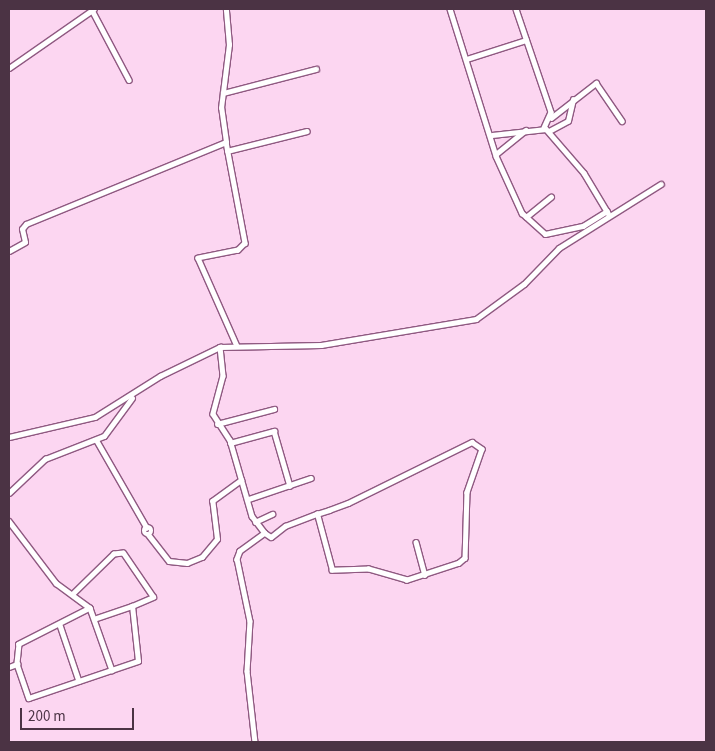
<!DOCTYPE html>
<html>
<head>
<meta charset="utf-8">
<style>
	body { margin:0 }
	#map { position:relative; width:715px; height:751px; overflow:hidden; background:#fcd6f1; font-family:"Source Sans 3",sans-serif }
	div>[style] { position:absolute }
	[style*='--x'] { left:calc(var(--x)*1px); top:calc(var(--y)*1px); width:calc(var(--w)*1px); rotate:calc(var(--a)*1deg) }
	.roads { filter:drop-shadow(1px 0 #8f5981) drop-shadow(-1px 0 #8f5981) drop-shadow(0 1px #8f5981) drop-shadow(0 -1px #8f5981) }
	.street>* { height:4.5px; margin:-2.25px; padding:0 2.25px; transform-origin:2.25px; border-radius:2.25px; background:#fff }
	.street>.ring { margin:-2.25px; padding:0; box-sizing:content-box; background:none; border:4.5px solid #fff; border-radius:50% }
	span { translate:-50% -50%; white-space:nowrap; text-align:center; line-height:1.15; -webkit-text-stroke:4.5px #fcd6f1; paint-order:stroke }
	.frame { position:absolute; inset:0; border:10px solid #4b3344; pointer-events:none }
	.scale { position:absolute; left:20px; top:708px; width:114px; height:22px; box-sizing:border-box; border:2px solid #4b3344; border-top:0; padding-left:6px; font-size:15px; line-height:18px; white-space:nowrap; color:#4b3344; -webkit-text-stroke:4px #fcd6f1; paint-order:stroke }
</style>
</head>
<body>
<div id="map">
	<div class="roads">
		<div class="street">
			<div style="--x:450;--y:9;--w:154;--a:72.6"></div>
			<div style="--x:496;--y:156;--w:63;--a:65.5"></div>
			<div style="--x:522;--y:213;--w:31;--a:42"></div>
			<div style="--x:545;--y:234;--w:39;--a:-12"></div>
			<div style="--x:583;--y:226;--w:28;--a:-32"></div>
			<div style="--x:516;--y:9;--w:109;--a:71.2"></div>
			<div style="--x:551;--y:112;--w:17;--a:114"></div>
			<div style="--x:92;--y:10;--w:79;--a:62.1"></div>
			<div style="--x:467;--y:59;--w:62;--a:-17.9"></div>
			<div style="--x:9;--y:68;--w:103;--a:-34.8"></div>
			<div style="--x:223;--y:93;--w:96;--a:-14.5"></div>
			<div style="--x:551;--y:118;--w:57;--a:-37.9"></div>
			<div style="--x:596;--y:83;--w:46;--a:55.6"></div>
			<div style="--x:549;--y:131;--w:21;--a:-28"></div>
			<div style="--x:568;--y:121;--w:22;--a:-77"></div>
			<div style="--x:492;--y:135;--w:54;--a:-6.3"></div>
			<div style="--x:546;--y:129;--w:58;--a:49.2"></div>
			<div style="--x:584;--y:173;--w:47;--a:59"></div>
			<div style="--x:226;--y:142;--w:103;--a:79.3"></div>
			<div style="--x:245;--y:243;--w:10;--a:135"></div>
			<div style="--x:238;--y:250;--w:41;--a:168.7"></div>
			<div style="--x:198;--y:258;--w:96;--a:66.1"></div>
			<div style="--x:227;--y:151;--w:82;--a:-14"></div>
			<div style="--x:496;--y:154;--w:38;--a:-39"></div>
			<div style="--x:526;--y:217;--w:32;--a:-39"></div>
			<div style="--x:9;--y:251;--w:18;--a:-29"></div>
			<div style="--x:25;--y:242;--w:13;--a:-103"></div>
			<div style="--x:22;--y:229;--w:6;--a:-51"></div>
			<div style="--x:26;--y:224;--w:216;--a:-22.3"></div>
			<div style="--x:226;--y:142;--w:34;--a:-98"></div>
			<div style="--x:221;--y:108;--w:64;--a:-82.8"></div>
			<div style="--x:229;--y:45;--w:36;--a:-95"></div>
			<div style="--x:220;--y:347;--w:29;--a:84"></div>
			<div style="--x:223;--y:376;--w:39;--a:105"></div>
			<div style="--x:213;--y:414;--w:31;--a:57"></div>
			<div style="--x:230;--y:440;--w:79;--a:73.9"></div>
			<div style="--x:252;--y:516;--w:21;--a:53"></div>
			<div style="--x:265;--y:533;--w:31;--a:144"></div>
			<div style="--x:240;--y:551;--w:9;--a:111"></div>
			<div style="--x:237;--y:559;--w:63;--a:78.2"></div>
			<div style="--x:250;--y:621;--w:50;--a:93.4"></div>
			<div style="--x:247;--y:671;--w:71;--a:83.6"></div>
			<div style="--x:217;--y:424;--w:59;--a:-14.7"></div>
			<div style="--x:9;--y:437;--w:88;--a:-13.1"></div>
			<div style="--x:95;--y:417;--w:77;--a:-32.2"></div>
			<div style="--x:160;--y:376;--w:67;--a:-25.8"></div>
			<div style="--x:220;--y:347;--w:101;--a:-1.1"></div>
			<div style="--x:321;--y:345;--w:157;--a:-9.5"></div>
			<div style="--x:476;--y:319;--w:59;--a:-36.1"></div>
			<div style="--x:524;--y:284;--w:50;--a:-45.8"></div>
			<div style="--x:559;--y:248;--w:120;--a:-32.1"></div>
			<div style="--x:97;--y:441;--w:100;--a:60.1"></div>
			<div style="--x:230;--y:443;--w:46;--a:-15.3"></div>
			<div style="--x:274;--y:431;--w:57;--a:73.8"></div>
			<div style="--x:9;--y:493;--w:50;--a:-43.4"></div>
			<div style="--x:45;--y:459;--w:63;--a:-21.3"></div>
			<div style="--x:104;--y:436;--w:47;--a:-53.6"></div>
			<div style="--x:249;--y:499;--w:65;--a:-18.7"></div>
			<div style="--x:9;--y:521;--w:78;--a:52.8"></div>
			<div style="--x:56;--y:583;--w:42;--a:36.3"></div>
			<div style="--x:90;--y:608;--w:80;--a:153.1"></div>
			<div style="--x:19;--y:644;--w:20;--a:96"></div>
			<div style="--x:17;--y:664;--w:36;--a:71"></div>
			<div style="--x:29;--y:698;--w:115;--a:-18.7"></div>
			<div style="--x:138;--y:661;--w:55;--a:-96.2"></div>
			<div style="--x:132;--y:606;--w:23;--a:-23"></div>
			<div style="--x:153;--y:597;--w:53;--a:-124.3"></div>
			<div style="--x:123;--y:553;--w:9;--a:174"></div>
			<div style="--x:114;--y:554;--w:56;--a:135.7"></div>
			<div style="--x:255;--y:522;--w:19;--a:-25"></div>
			<div class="ring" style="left:144.5px;top:527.5px;width:2.5px;height:2.5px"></div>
			<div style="--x:265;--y:533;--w:7;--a:34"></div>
			<div style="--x:271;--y:537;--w:18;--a:-38"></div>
			<div style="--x:285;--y:526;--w:34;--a:-21"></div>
			<div style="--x:317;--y:514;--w:13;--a:-18"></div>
			<div style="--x:329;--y:510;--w:20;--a:-20"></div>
			<div style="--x:348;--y:503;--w:138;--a:-26.2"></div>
			<div style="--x:472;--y:442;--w:12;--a:35"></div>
			<div style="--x:482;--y:449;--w:46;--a:109.2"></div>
			<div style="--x:467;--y:492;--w:66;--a:91.7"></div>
			<div style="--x:465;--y:558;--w:8;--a:140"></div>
			<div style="--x:459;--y:563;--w:55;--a:161.9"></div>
			<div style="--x:407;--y:580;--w:40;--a:-164"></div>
			<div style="--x:369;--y:569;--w:37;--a:178"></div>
			<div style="--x:332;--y:570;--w:58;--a:-105"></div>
			<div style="--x:148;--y:534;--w:34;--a:52"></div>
			<div style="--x:169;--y:561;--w:18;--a:6"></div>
			<div style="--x:187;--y:563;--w:16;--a:-22"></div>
			<div style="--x:202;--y:557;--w:23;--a:-50"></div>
			<div style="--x:217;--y:539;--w:38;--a:-97"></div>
			<div style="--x:212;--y:501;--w:36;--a:-36"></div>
			<div style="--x:416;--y:542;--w:34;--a:75"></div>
			<div style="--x:90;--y:608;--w:66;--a:70.5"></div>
			<div style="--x:94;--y:619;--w:40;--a:-18.9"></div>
			<div style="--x:60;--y:625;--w:59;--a:71.3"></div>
			<div style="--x:9;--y:667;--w:9;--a:-21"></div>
		</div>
	</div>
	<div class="frame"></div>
	<div class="scale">200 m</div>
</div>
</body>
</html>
